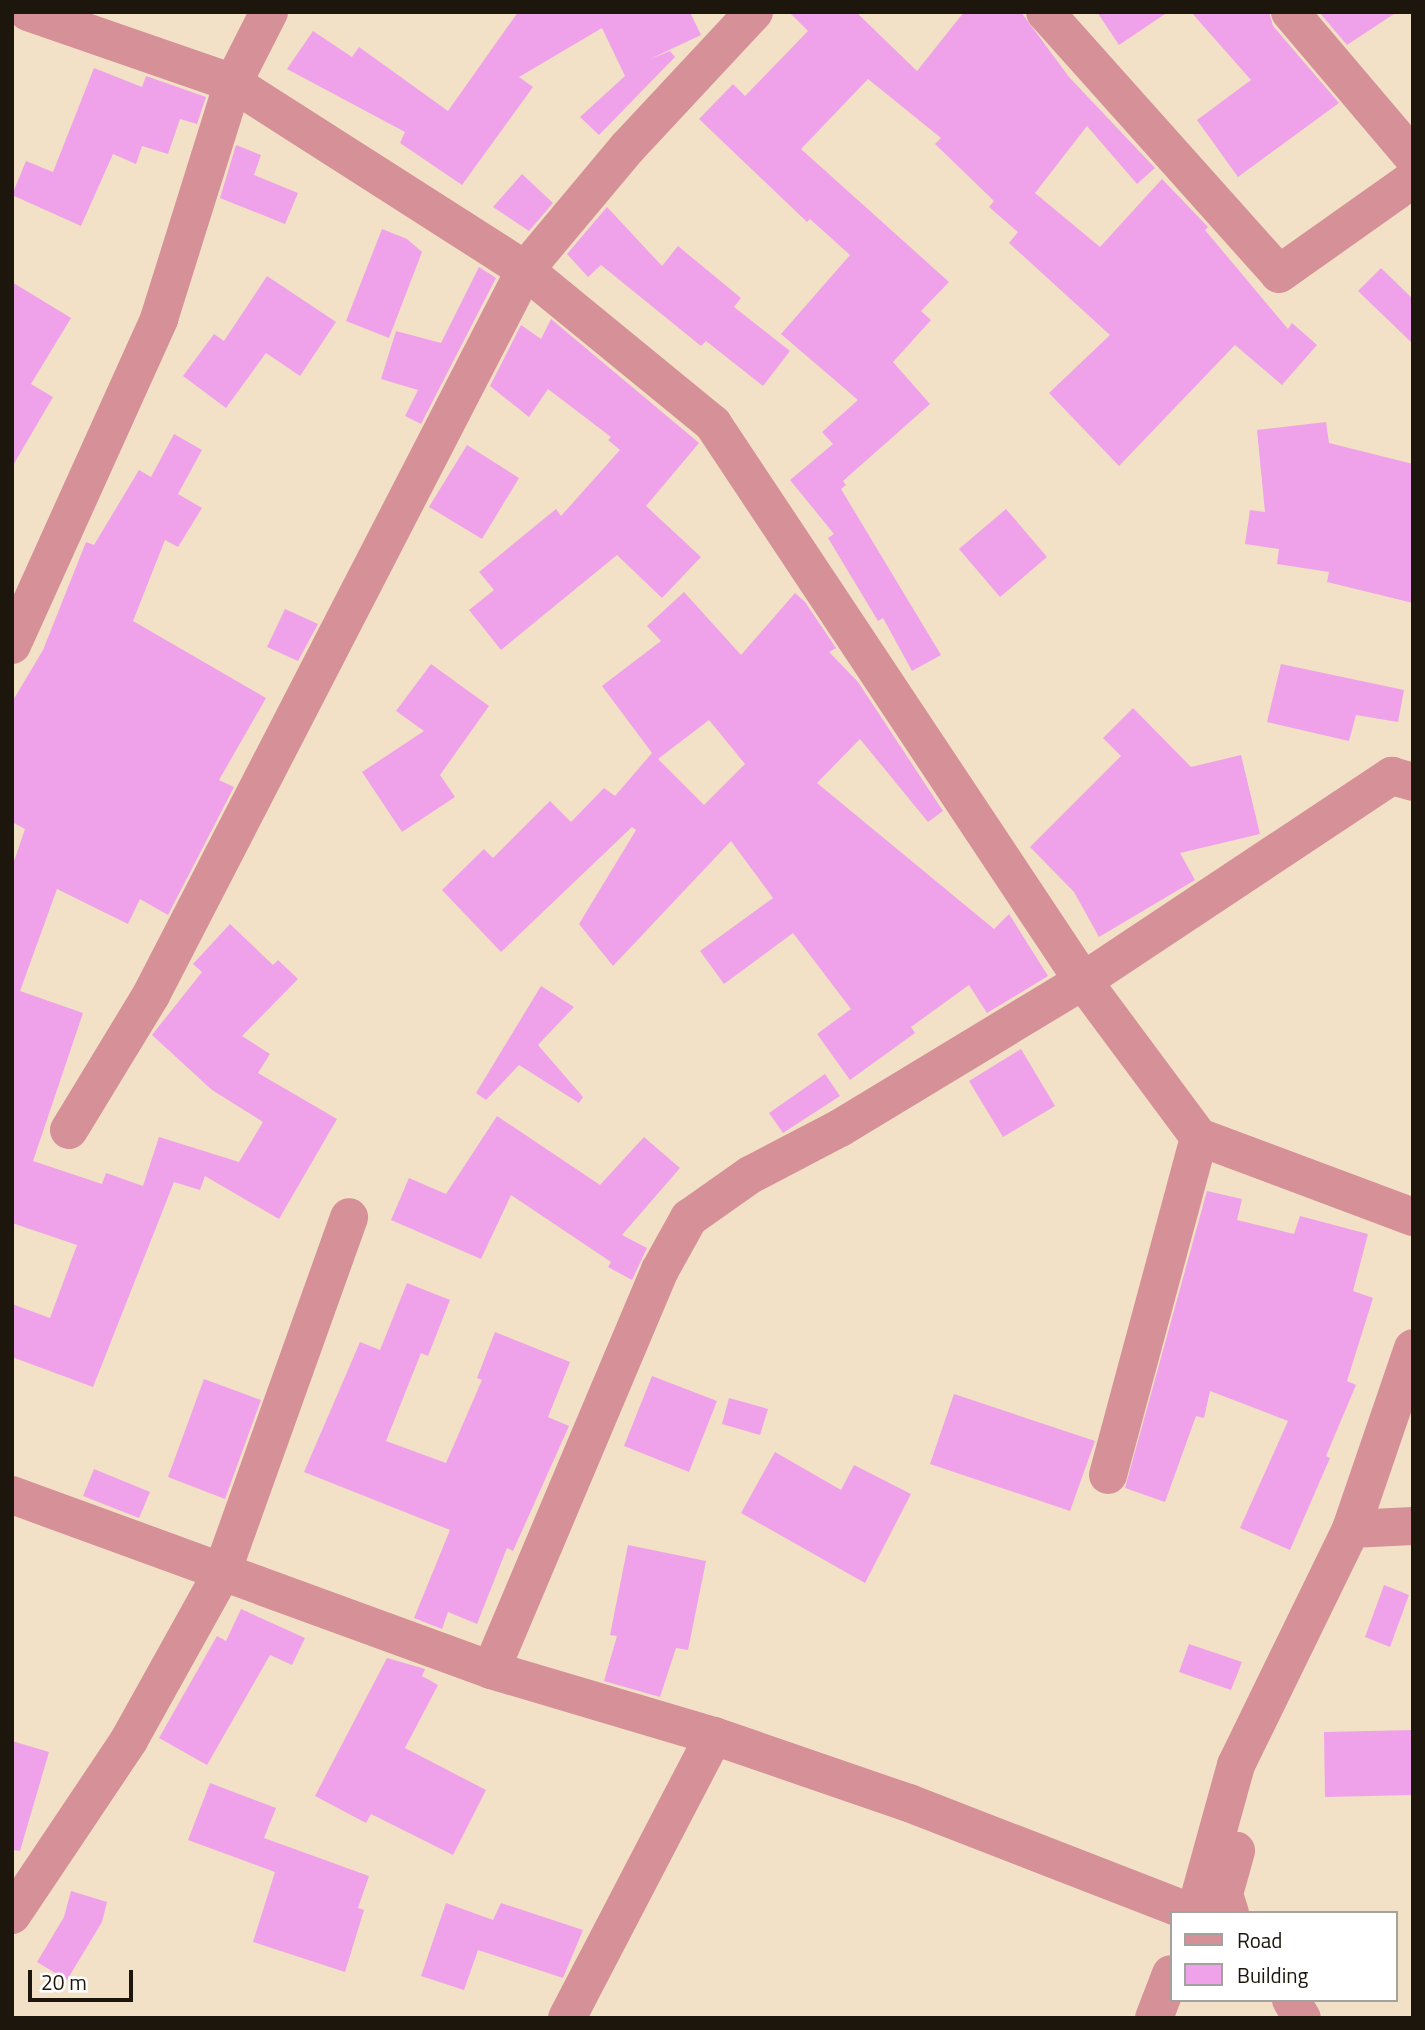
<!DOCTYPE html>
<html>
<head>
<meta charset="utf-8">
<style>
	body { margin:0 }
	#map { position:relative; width:1425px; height:2030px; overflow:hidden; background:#f2e1c6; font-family:"Titillium Web",sans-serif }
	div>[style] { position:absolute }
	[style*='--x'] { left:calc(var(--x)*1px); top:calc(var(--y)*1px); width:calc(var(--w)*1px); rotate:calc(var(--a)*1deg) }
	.building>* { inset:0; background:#efa2ea }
	.minor>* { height:38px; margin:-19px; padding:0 19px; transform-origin:19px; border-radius:19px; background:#d69098 }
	span { translate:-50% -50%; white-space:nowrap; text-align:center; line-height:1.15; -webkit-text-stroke:6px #fff; paint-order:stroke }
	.frame { position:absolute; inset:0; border:14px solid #1c160c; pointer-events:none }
	.legend { position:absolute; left:1170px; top:1911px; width:228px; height:91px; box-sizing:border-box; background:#fff; border:2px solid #a4a29e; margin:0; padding:9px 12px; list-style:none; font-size:21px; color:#1c160c }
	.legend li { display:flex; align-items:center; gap:14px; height:35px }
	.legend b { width:35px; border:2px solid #a4a29e }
	.scale { position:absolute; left:28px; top:1970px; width:105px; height:32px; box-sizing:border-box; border:4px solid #1c160c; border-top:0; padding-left:9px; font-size:21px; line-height:24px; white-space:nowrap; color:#1c160c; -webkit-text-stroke:5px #fff; paint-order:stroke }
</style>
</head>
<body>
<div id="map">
	<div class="building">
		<div style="clip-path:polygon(518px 12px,690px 12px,701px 35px,650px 59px,670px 51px,675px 57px,599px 135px,580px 117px,625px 76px,602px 28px,519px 77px,533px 87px,462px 185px,400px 143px,405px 132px,287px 69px,313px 31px,352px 57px,359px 47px,448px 111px)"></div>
		<div style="clip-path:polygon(789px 12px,856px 12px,917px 71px,964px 12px,1021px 12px,1069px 77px,1155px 168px,1137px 184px,1087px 126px,1035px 193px,1100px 247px,1162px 179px,1208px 227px,1205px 230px,1288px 329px,1292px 323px,1317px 345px,1282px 385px,1235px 345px,1119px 466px,1049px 393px,1110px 335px,1009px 243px,1018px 232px,989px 207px,994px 201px,935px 144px,941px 138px,868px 79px,801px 149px,949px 282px,921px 311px,931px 320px,893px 362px,930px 404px,843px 481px,846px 485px,841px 489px,941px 655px,912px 671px,883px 618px,878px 621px,828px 538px,834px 534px,790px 480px,833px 444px,822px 432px,858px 400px,781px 334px,850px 255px,810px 219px,807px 222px,699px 119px,733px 84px,745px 96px,808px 31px)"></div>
		<div style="clip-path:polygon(1097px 12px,1168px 12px,1119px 45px)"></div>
		<div style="clip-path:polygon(1191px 12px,1269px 12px,1273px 26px,1339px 103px,1238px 177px,1197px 120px,1251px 80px)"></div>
		<div style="clip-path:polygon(1319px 12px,1397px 12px,1347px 45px)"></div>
		<div style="clip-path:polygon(94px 68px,142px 87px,146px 76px,206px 97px,197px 124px,180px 119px,168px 154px,142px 146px,136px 164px,113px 154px,81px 226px,12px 195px,26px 161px,53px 172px)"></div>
		<div style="clip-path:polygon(236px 145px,261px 155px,254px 175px,298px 193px,285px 224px,220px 198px)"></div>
		<div style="clip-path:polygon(522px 174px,553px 203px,529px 231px,493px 207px)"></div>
		<div style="clip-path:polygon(607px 207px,662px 266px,678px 246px,741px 298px,734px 307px,790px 351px,763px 386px,706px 341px,701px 346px,601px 265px,588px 277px,567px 254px)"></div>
		<div style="clip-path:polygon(382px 229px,407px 239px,422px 252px,389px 338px,346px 321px)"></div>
		<div style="clip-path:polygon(479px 267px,496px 278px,421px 424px,405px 416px,418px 390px,381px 379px,396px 331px,441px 343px)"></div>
		<div style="clip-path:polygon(1381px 268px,1413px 299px,1413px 344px,1358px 291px)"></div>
		<div style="clip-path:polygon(267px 276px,336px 322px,300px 376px,266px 353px,226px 408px,183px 376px,214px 334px,224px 341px)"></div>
		<div style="clip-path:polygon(12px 282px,71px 318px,31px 384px,53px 397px,12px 467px)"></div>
		<div style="clip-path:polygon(551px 319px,699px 443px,646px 506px,701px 557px,662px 598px,617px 555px,501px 650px,469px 610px,494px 590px,479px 572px,556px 509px,561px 516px,620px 450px,608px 440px,611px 437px,548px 389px,529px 417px,490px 386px,521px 325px,541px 339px)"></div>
		<div style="clip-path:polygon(1326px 422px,1329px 443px,1413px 464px,1413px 603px,1327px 582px,1329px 572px,1277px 564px,1279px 549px,1245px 544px,1250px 510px,1265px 512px,1257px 430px)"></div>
		<div style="clip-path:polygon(174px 434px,202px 450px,178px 494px,202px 508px,178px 547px,165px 540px,133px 621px,266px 698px,219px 780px,234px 787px,168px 915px,140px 899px,128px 924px,57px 889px,20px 991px,83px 1013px,33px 1161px,102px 1184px,106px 1173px,143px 1186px,159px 1137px,239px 1162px,263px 1122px,212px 1090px,152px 1035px,202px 972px,193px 964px,230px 924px,273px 965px,278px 960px,298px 979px,242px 1036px,270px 1054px,258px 1073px,337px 1119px,279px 1219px,205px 1176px,200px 1190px,174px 1182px,93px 1387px,12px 1357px,12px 1304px,50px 1318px,77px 1245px,12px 1223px,12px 867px,25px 829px,12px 822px,12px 702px,43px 650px,86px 542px,94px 545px,139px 470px,151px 477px)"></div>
		<div style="clip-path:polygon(467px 445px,519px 478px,482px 539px,429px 507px)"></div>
		<div style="clip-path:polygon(1006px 509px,1047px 557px,1000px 597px,959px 549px)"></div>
		<div style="clip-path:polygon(evenodd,684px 592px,741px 655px,795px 593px,805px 602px,836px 648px,829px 652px,858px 682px,943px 811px,928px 822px,860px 739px,817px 783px,994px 929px,1009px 914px,1048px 976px,987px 1013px,969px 985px,911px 1027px,915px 1033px,850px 1080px,817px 1034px,851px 1009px,793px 933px,724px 984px,700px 951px,773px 898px,731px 841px,613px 966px,579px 924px,636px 830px,632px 827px,501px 952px,442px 890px,484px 849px,493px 858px,550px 801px,571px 822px,604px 788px,615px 796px,652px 753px,602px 686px,661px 641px,647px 626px,684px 592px,709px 720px,745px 764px,704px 805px,658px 759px,709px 720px)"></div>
		<div style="clip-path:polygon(285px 609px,318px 624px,298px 661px,267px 647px)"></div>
		<div style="clip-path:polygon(431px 664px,489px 706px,440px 775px,455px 797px,402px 832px,362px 772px,424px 731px,396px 711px)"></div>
		<div style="clip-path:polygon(1281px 664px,1404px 690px,1398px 722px,1356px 715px,1349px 741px,1267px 722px)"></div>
		<div style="clip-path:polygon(1133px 708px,1191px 767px,1241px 755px,1260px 834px,1180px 853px,1195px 880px,1099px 937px,1074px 892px,1030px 847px,1121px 756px,1103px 738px)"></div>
		<div style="clip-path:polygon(541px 986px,574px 1007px,538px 1045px,583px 1097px,579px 1103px,519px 1065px,486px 1100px,476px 1093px)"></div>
		<div style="clip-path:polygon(1021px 1049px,1055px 1106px,1003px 1137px,969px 1081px)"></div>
		<div style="clip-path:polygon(825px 1074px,840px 1096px,783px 1133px,769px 1113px)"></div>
		<div style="clip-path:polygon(497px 1116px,600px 1185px,644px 1137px,680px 1168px,622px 1235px,647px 1248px,632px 1280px,608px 1267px,611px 1262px,511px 1195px,481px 1259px,391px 1220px,409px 1178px,446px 1194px)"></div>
		<div style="clip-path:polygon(1207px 1191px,1242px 1199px,1237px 1220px,1294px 1234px,1300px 1216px,1368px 1234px,1353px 1291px,1373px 1298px,1347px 1381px,1356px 1385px,1326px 1456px,1330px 1458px,1290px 1550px,1240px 1528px,1288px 1421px,1210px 1391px,1204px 1418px,1196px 1416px,1165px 1502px,1125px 1488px)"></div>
		<div style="clip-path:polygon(407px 1283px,450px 1300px,428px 1356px,421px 1353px,386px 1441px,446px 1463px,482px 1380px,477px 1378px,495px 1332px,570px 1362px,548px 1417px,569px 1426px,513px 1551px,507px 1548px,477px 1624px,448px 1612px,442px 1629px,414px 1618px,450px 1530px,304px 1472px,360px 1342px,380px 1350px)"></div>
		<div style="clip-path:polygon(652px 1376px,717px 1401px,689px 1472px,624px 1446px)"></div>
		<div style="clip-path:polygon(204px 1379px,261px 1400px,225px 1499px,168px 1477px)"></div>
		<div style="clip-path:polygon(954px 1394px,1095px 1441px,1070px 1511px,930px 1464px)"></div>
		<div style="clip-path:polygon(729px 1398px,768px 1409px,760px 1435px,722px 1424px)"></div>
		<div style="clip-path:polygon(775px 1452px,841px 1490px,854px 1465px,911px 1494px,865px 1583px,741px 1513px)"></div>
		<div style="clip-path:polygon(94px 1469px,150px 1492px,139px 1518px,83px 1496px)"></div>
		<div style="clip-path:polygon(628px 1545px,706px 1561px,688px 1650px,676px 1648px,660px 1697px,604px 1681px,617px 1636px,610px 1635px)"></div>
		<div style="clip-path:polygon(1384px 1585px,1409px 1595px,1390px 1647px,1365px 1637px)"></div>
		<div style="clip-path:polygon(241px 1609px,305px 1638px,292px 1665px,270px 1655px,207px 1765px,159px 1738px,217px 1636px,226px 1641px)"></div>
		<div style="clip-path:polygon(1189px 1644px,1242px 1662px,1231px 1690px,1179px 1672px)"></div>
		<div style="clip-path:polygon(387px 1658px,425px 1669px,422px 1676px,438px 1685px,405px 1748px,486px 1790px,453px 1855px,371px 1814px,366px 1823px,315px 1796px)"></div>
		<div style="clip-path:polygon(1413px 1730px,1413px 1795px,1325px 1797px,1324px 1732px)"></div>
		<div style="clip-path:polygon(12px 1741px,49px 1752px,20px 1851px,12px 1850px)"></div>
		<div style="clip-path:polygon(210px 1783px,276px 1808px,264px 1838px,369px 1876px,358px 1908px,364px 1910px,345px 1972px,253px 1942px,275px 1872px,188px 1840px)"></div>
		<div style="clip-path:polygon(71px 1891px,107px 1902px,102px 1922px,67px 1980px,37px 1962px,64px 1917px)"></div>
		<div style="clip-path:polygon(446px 1903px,493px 1920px,501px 1903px,583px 1930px,563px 1978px,478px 1950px,464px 1990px,421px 1976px)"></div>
	</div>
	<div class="minor">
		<div style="--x:28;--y:12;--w:217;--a:19.1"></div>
		<div style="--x:233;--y:83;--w:347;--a:32.6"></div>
		<div style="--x:525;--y:270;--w:243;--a:39.3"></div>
		<div style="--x:713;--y:424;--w:669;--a:56.4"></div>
		<div style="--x:1083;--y:981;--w:194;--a:53.4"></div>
		<div style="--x:1199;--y:1137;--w:228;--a:20.5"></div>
		<div style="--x:1045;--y:12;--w:351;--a:48.2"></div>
		<div style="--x:1279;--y:274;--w:164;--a:-35.3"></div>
		<div style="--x:1290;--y:12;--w:190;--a:49.7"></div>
		<div style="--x:12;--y:645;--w:358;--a:-65.7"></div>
		<div style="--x:159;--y:319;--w:247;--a:-72.6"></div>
		<div style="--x:233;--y:83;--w:80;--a:-63.1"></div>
		<div style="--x:69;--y:1130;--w:158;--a:-58.7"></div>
		<div style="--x:151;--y:995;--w:816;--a:-62.71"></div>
		<div style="--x:525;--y:270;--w:160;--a:-50.1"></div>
		<div style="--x:628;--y:147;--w:185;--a:-47"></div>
		<div style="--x:1108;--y:1475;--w:350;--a:-74.9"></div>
		<div style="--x:12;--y:1495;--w:510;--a:20.07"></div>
		<div style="--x:491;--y:1670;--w:233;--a:16.5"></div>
		<div style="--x:714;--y:1736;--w:206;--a:19"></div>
		<div style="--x:909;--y:1803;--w:304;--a:21.2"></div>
		<div style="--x:1351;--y:1529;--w:62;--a:-2.8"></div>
		<div style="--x:491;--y:1670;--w:434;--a:-67.1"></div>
		<div style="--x:660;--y:1270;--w:60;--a:-60.9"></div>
		<div style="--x:689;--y:1218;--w:75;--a:-35.2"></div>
		<div style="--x:750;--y:1175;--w:102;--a:-27.6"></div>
		<div style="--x:840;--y:1128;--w:284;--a:-31.2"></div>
		<div style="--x:1083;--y:981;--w:371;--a:-33.6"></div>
		<div style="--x:1392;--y:776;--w:22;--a:16"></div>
		<div style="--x:1195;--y:1913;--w:154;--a:-74.5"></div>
		<div style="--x:1236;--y:1765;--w:263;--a:-64"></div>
		<div style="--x:1351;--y:1529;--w:191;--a:-71.1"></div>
		<div style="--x:1230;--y:1913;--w:20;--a:-108"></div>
		<div style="--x:1224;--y:1894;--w:45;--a:-74.4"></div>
		<div style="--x:12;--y:1915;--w:211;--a:-56.2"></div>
		<div style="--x:129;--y:1740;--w:189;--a:-60.9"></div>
		<div style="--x:221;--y:1575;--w:380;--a:-70.3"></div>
		<div style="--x:1291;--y:2000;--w:21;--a:59"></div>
		<div style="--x:567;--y:2018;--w:318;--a:-62.5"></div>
		<div style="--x:1154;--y:2018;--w:47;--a:-68.9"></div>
	</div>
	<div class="frame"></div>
	<ul class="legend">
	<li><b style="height:9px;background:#d69098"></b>Road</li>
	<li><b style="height:19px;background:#efa2ea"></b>Building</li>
	</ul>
	<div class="scale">20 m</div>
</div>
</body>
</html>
